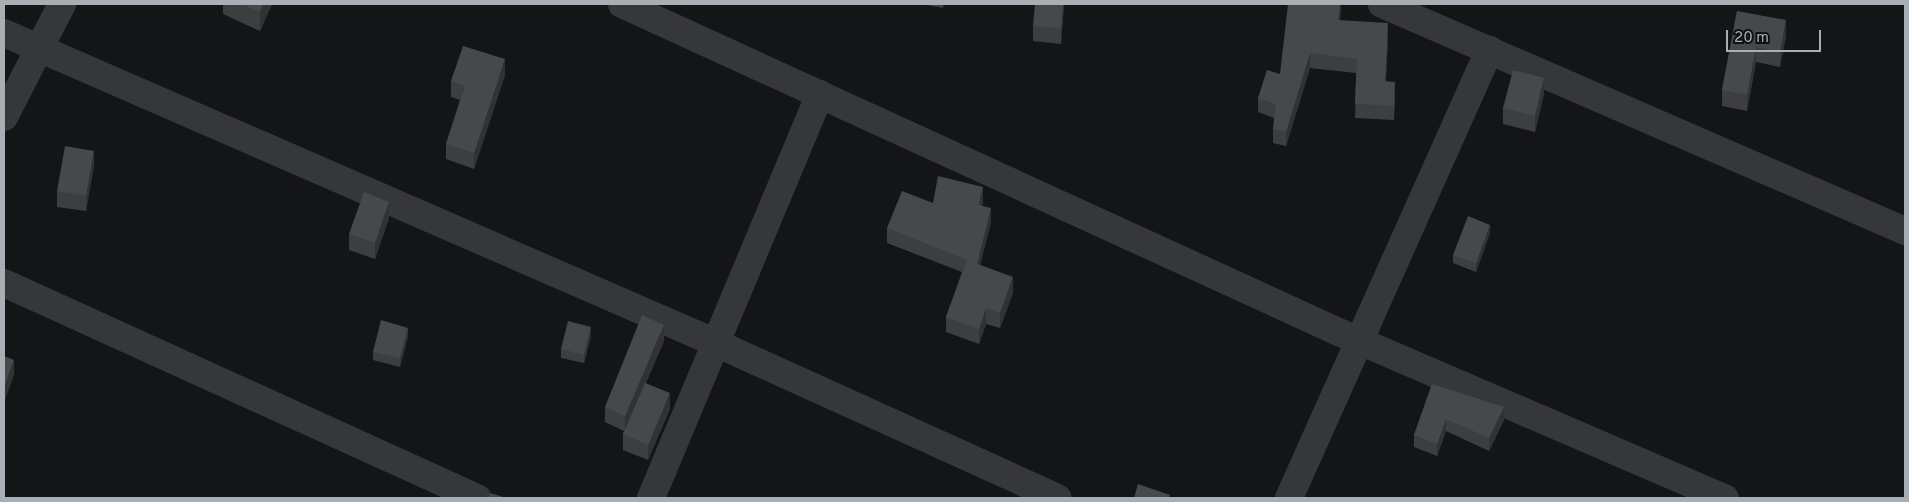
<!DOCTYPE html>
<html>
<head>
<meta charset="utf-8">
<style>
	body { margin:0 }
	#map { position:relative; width:1909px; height:502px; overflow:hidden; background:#141516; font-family:Overpass,sans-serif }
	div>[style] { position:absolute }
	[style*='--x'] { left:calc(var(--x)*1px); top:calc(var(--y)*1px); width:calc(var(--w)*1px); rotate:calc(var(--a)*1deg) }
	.minor>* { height:28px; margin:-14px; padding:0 14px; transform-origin:14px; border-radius:14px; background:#36373a }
	.wall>* { inset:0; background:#3c3e40 }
	.shaded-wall>* { inset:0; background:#313234 }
	.building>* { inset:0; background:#46484b }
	span { translate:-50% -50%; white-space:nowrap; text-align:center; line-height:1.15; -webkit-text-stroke:4.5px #0f1011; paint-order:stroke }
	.frame { position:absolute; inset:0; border:5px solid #a8aeb4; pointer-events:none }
	.scale { position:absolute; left:1726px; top:30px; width:95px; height:22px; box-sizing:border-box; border:2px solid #a8aeb4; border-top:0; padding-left:6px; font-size:15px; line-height:18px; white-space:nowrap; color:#a8aeb4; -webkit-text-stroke:4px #0f1011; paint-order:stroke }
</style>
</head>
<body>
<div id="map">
	<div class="minor">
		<div style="--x:622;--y:4;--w:791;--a:24.59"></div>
		<div style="--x:1341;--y:333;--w:418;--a:23.3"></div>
		<div style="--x:1382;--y:4;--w:570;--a:23.46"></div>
		<div style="--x:4;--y:33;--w:777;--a:23.53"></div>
		<div style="--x:716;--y:343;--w:375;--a:24.4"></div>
		<div style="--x:4;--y:117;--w:127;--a:-62.8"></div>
		<div style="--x:4;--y:283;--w:520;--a:24.44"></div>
		<div style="--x:651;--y:498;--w:438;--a:-67.3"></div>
		<div style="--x:1289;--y:498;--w:491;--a:-65.9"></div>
	</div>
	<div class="wall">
		<div style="clip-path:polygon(223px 4px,272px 4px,260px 31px,223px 14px)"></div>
		<div style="clip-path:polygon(922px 4px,944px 4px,943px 8px)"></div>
		<div style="clip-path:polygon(1064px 4px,1061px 44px,1033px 41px,1033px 26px)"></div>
		<div style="clip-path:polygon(1341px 4px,1340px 20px,1388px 37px,1386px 81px,1395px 96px,1394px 120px,1355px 118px,1356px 73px,1310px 68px,1286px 146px,1273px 143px,1273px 129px,1274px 118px,1258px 112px,1258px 98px,1280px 74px)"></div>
		<div style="clip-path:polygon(1737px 11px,1786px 36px,1780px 67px,1756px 62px,1747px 111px,1722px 106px,1722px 90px)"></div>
		<div style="clip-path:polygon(505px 75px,474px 169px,446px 159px,446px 144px,460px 100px,451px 97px,451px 81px)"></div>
		<div style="clip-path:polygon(1544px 94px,1535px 132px,1503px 124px,1503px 108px)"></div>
		<div style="clip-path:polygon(94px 166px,86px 211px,57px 207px,57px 191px)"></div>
		<div style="clip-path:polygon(983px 202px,982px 206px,991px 222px,980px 265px,1013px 293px,1000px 328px,986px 324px,979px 344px,946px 332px,946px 317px,962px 272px,887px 243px,887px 228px,933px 203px)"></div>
		<div style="clip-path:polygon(389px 218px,375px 259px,349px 250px,349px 234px)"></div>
		<div style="clip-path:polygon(1490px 233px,1476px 272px,1453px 263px,1453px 255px)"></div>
		<div style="clip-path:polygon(408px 336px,400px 367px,373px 360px,373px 352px)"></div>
		<div style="clip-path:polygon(591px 336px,584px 363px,561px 358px,561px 349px)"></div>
		<div style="clip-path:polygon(664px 341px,646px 383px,670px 409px,648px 460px,623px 450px,623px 434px,624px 431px,605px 422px,605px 407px)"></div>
		<div style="clip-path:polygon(1432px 384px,1504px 420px,1489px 451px,1446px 431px,1437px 456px,1414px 447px,1414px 435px)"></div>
	</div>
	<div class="shaded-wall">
		<div style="clip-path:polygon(263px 4px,272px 4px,260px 31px,260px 12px)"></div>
		<div style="clip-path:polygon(1063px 4px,1064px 4px,1061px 44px,1061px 28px)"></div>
		<div style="clip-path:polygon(1340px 4px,1341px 13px,1338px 35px,1338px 20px)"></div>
		<div style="clip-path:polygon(1786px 20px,1786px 36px,1780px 67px,1780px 52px)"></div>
		<div style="clip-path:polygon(1388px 23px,1388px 37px,1385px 96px,1385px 81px)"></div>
		<div style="clip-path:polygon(1756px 47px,1756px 62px,1747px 111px,1747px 95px)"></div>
		<div style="clip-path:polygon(1310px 53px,1310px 68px,1286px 146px,1286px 132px)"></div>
		<div style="clip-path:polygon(505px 59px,505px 75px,474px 169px,474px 153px)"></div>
		<div style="clip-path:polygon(1544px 78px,1544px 94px,1535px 132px,1535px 116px)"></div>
		<div style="clip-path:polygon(1395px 82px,1395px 96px,1394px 120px,1394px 106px)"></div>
		<div style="clip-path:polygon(94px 151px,94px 166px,86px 211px,86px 196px)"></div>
		<div style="clip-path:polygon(983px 187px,983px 202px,979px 219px,979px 205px)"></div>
		<div style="clip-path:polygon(389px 202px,389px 218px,375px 259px,375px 243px)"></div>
		<div style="clip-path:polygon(991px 208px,991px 222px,977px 278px,977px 264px)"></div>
		<div style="clip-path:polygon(1490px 225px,1490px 233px,1476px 272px,1476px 263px)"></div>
		<div style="clip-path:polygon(1013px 277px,1013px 293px,1000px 328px,1000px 313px)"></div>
		<div style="clip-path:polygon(986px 308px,986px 324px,979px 344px,979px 329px)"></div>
		<div style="clip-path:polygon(664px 325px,664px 341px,625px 431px,625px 416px)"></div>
		<div style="clip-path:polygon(591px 327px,591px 336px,584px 363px,584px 355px)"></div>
		<div style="clip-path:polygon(408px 328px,408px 336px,400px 367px,400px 358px)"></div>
		<div style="clip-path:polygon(14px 360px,14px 375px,4px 403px,4px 388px)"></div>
		<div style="clip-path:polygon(670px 393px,670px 409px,648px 460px,648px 445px)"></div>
		<div style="clip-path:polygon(1504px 407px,1504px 420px,1489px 451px,1489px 438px)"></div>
		<div style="clip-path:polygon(1446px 419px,1446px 431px,1437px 456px,1437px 444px)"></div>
	</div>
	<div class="building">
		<div style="clip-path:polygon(242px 4px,263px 4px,260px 12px)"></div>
		<div style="clip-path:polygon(1035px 4px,1063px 4px,1061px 28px,1033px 26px)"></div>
		<div style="clip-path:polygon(1288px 4px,1340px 4px,1338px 20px,1388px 23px,1385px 81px,1395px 82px,1394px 106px,1355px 104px,1357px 59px,1310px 53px,1286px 132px,1273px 129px,1276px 104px,1258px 98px,1267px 70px,1280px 74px)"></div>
		<div style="clip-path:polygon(1737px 11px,1786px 20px,1780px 52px,1756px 47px,1747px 95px,1722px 90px)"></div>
		<div style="clip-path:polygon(463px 46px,505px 59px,474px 153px,446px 144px,465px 86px,451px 81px)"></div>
		<div style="clip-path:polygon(1513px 70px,1544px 78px,1535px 116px,1503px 108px)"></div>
		<div style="clip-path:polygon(65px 146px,94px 151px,86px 196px,57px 191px)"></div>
		<div style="clip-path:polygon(938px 176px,983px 187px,979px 205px,991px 208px,977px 264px,887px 228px,902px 191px,933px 203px)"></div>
		<div style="clip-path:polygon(364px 192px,389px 202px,375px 243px,349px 234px)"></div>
		<div style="clip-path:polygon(1468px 216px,1490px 225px,1476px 263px,1453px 255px)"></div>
		<div style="clip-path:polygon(967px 260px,1013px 277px,1000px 313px,986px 308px,979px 329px,946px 317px)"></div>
		<div style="clip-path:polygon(642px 315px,664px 325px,625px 416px,605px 407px)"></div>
		<div style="clip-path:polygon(381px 320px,408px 328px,400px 358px,373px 352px)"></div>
		<div style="clip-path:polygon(568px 321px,591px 327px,584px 355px,561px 349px)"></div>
		<div style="clip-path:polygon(4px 356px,14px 360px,4px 388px)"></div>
		<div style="clip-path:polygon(645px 383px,670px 393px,648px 445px,623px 434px)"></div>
		<div style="clip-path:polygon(1432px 384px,1504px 407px,1489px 438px,1446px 419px,1437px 444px,1414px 435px)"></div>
		<div style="clip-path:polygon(1138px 484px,1170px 495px,1169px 498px,1134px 498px)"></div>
		<div style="clip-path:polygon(490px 493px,507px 498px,489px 498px)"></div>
	</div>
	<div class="frame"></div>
	<div class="scale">20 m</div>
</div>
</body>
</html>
